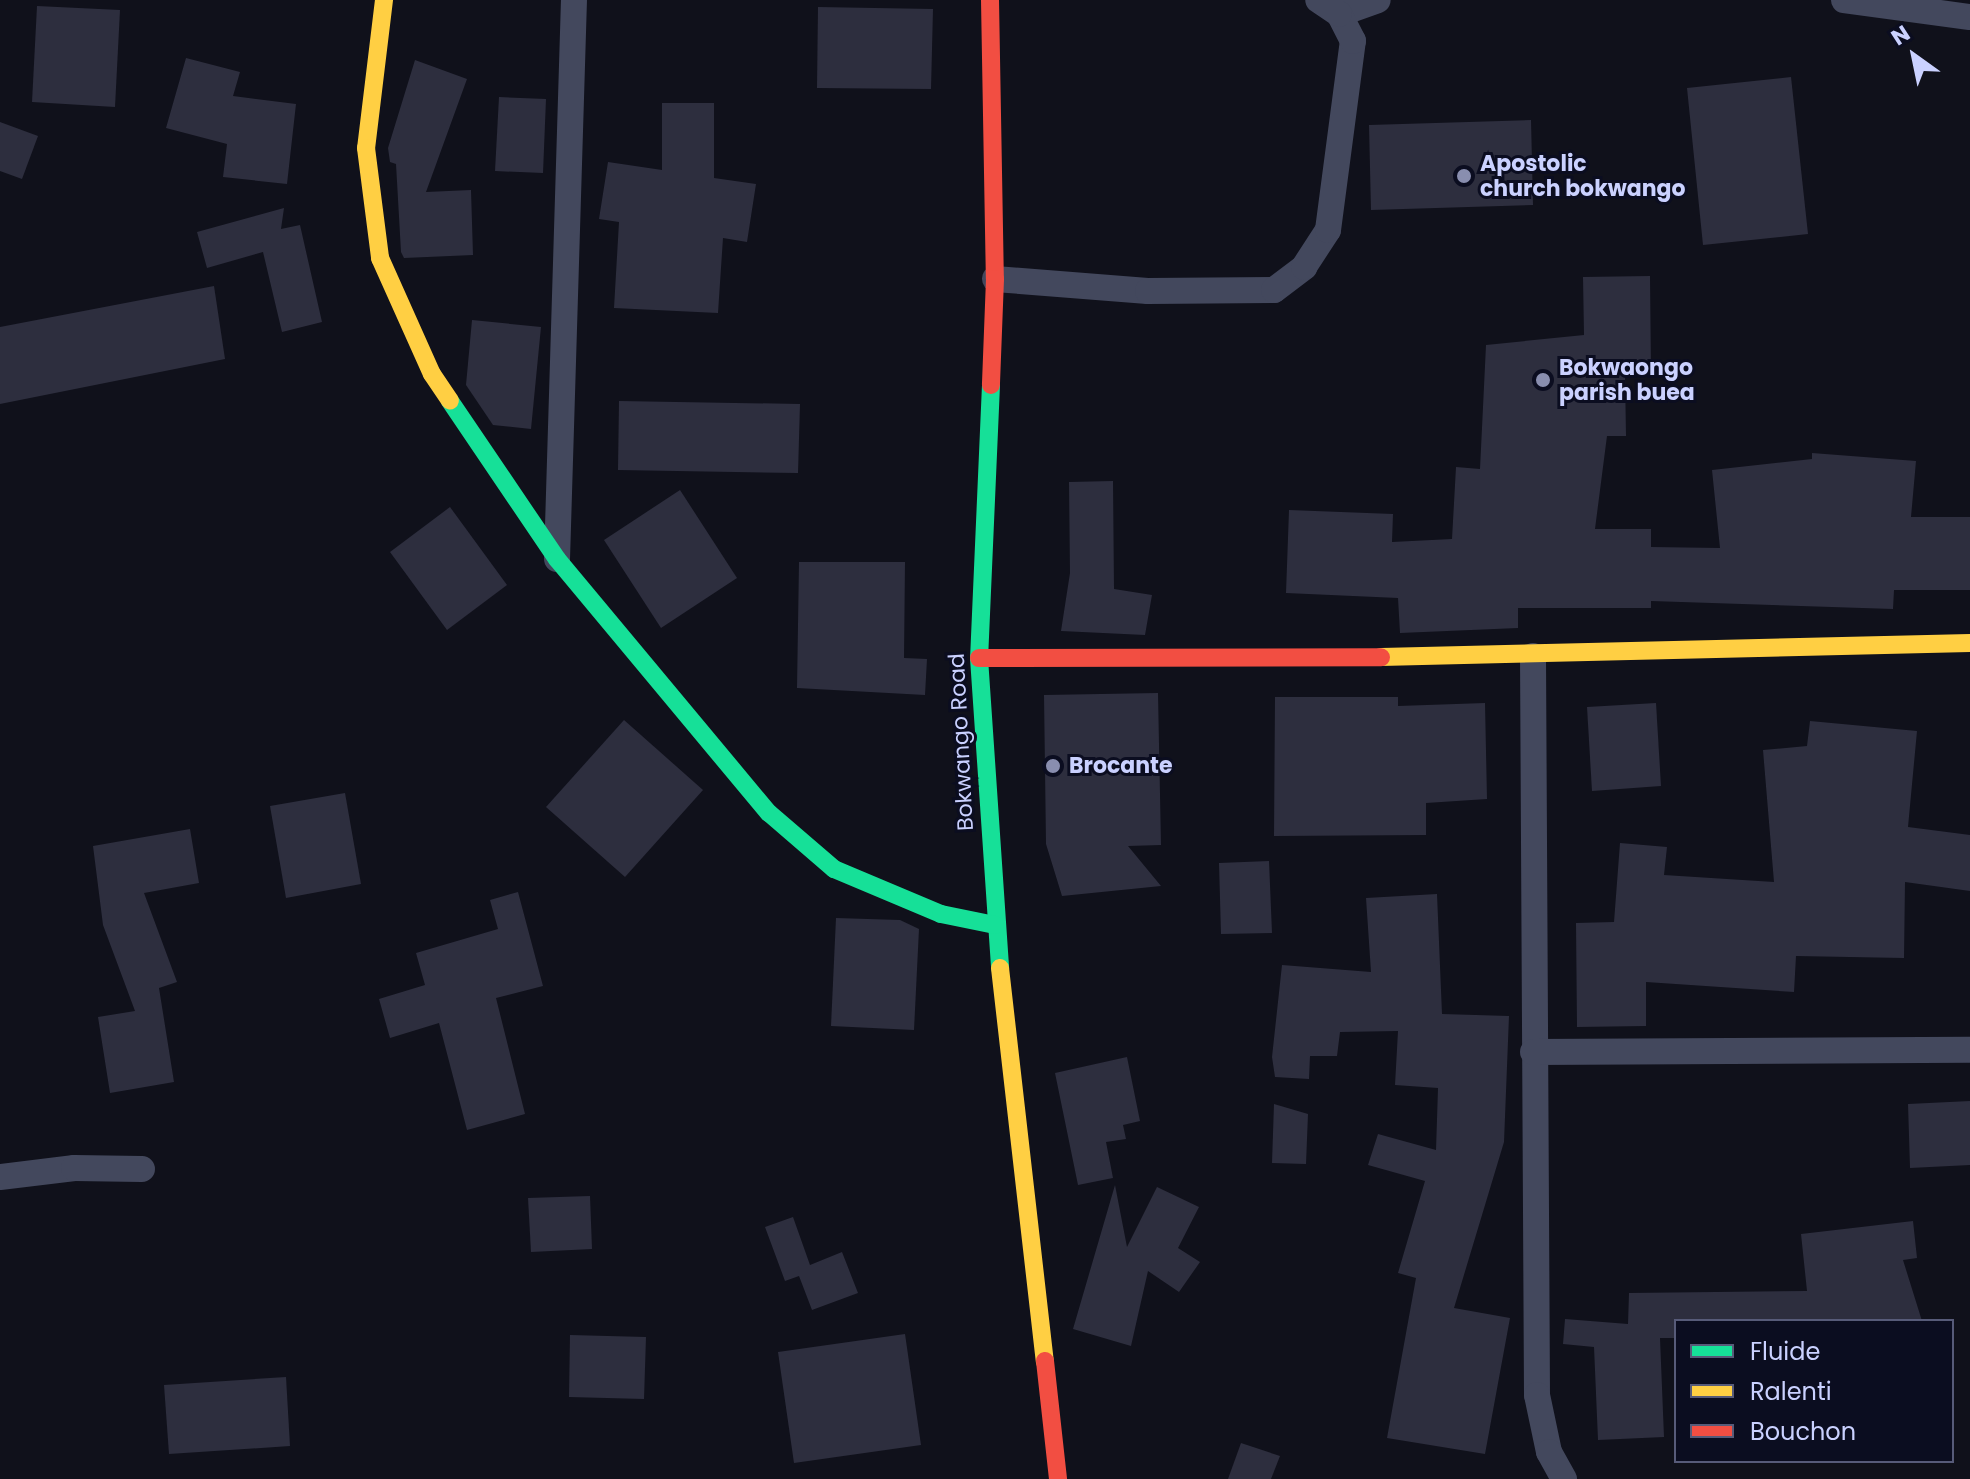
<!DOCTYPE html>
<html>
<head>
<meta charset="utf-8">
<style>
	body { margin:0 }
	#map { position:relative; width:1970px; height:1479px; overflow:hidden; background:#10111b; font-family:Poppins,sans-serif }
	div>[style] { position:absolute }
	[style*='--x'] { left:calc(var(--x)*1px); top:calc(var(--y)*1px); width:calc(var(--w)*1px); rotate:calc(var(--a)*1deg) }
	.building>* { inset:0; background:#2d2e3e }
	.street>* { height:26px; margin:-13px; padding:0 13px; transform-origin:13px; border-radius:13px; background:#43485d }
	.fast>* { height:18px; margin:-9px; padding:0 9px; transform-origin:9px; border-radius:9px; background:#16e098 }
	.slow>* { height:18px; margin:-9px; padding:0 9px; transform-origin:9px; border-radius:9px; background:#ffcf43 }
	.jam>* { height:18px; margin:-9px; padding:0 9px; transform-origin:9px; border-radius:9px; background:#f24e42 }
	.dots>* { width:22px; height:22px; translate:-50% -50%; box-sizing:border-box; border:4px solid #0b0d20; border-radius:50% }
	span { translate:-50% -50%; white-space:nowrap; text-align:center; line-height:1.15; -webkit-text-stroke:6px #0b0d20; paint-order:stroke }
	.poi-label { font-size:22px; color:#cad1ff; font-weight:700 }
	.left { translate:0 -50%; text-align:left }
	.street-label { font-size:22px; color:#cad1ff }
	.legend { position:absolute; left:1674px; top:1319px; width:280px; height:144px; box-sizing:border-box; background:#0b0d20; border:2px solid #575b79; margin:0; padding:10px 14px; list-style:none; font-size:24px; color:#cad1ff }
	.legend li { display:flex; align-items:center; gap:16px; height:40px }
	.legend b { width:40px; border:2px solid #575b79 }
	.north { position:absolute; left:1874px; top:16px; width:80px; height:80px; -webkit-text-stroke:6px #0b0d20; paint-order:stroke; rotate:327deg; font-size:22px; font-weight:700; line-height:32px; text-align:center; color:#cad1ff }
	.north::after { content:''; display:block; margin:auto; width:28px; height:36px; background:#cad1ff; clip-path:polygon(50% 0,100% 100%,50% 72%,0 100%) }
</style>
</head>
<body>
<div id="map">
	<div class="building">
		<div style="clip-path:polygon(37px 6px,120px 10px,115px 107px,32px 102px)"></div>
		<div style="clip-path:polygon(818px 7px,933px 9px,931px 89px,817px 88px)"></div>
		<div style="clip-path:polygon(186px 58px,240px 72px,233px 96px,296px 104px,287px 184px,223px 177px,227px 144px,166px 128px)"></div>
		<div style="clip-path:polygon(415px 60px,467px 79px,426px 192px,471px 190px,473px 255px,404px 258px,401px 252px,396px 164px,390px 162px,388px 148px)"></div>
		<div style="clip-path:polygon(1791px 77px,1808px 234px,1703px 245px,1687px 88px)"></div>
		<div style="clip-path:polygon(499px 97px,546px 99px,543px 173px,495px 171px)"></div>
		<div style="clip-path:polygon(662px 103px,714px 103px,714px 178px,756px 184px,747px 242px,723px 238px,718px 313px,614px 308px,619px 222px,599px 219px,608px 162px,662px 170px)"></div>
		<div style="clip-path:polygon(1531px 120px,1533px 205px,1371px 210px,1369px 125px)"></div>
		<div style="clip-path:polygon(0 122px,38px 136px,22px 179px,0 171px)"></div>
		<div style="clip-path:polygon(284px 208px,281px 229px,300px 225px,322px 322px,282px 332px,263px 252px,207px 268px,197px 232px)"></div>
		<div style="clip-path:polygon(1650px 276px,1651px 373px,1625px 374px,1626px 436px,1607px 436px,1595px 529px,1651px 529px,1651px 547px,1720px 548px,1712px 470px,1812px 459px,1812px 453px,1916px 461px,1911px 517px,1970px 517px,1970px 590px,1894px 590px,1893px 609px,1651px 601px,1651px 608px,1518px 608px,1518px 628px,1400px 633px,1398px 598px,1286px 593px,1289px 510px,1393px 514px,1392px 542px,1452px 539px,1456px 467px,1480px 469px,1486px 345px,1584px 335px,1583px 277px)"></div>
		<div style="clip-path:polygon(214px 286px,225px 359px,0 404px,0 327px)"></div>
		<div style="clip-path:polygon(472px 320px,541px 327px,531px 429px,493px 425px,466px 385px)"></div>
		<div style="clip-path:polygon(619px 401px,800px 404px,798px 473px,618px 470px)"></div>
		<div style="clip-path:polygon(1113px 481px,1114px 589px,1152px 595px,1145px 635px,1061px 631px,1070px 573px,1069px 482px)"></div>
		<div style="clip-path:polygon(680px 490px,737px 578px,661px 628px,604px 540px)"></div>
		<div style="clip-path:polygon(450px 507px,507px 585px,447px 630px,390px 552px)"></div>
		<div style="clip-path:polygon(799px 562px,905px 562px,904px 658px,927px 659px,925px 695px,797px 688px)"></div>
		<div style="clip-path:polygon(1158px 693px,1161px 845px,1128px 846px,1161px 886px,1062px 896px,1046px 844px,1044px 695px)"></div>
		<div style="clip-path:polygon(1275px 697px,1398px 697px,1398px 706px,1485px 703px,1487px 799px,1426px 803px,1426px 835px,1274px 836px)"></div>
		<div style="clip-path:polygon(1656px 703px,1661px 786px,1592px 791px,1587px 707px)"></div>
		<div style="clip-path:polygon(624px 720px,703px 790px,625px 877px,546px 807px)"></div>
		<div style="clip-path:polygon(1810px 721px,1917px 731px,1908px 827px,1970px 835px,1970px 891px,1905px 882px,1904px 958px,1796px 956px,1794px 992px,1646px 982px,1646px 1026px,1577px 1027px,1576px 923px,1614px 922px,1620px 843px,1667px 847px,1664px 875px,1774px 882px,1763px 750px,1807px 746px)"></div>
		<div style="clip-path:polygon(345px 793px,361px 884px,286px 898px,270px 806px)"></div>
		<div style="clip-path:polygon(190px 829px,199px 883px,144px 893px,177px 982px,159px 988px,174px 1082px,110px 1093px,98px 1017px,135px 1011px,103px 925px,93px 846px)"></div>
		<div style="clip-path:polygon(1269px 861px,1272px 933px,1221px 934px,1219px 863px)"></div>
		<div style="clip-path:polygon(518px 892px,543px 986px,496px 998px,525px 1114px,467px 1130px,439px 1023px,390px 1038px,379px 999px,425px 985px,416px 953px,498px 929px,490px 900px)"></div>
		<div style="clip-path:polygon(1437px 894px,1442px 1014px,1509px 1016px,1504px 1142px,1454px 1308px,1510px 1318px,1485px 1454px,1387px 1438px,1416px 1278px,1398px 1273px,1425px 1181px,1368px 1165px,1378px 1134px,1436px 1150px,1438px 1088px,1395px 1085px,1398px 1031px,1340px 1032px,1337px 1056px,1310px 1056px,1309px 1079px,1275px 1077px,1272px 1057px,1282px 965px,1371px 972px,1366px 898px)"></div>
		<div style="clip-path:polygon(836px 918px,900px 920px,919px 929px,914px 1030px,831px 1026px)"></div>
		<div style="clip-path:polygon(1127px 1057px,1140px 1121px,1123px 1125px,1126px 1139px,1106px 1142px,1113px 1178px,1078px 1185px,1055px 1073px)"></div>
		<div style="clip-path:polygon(1970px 1101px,1970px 1165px,1910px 1168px,1908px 1104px)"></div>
		<div style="clip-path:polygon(1274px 1104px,1308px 1114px,1306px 1164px,1272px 1163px)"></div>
		<div style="clip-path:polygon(1115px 1185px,1127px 1247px,1157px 1187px,1199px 1207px,1178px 1248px,1200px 1262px,1179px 1292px,1148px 1271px,1131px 1346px,1073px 1329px)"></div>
		<div style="clip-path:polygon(590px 1196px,592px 1249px,531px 1252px,528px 1198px)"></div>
		<div style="clip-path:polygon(793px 1217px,810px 1265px,842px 1252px,858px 1293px,812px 1310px,799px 1276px,785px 1281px,765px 1227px)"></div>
		<div style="clip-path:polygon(1913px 1221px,1917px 1258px,1903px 1260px,1922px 1321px,1676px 1321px,1676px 1338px,1660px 1338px,1664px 1437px,1598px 1440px,1594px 1347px,1563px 1344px,1565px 1319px,1628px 1324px,1629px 1293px,1807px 1291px,1801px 1234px)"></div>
		<div style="clip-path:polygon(905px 1334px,921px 1445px,794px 1463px,778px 1352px)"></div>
		<div style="clip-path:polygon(570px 1335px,646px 1337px,644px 1399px,569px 1397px)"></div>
		<div style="clip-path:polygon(286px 1377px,290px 1446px,169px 1454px,164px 1385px)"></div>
		<div style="clip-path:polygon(1241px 1443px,1280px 1456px,1271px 1479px,1228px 1479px)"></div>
	</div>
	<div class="street">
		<div style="--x:1844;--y:0;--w:127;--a:7.7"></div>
		<div style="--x:1339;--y:14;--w:41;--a:-19.7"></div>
		<div style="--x:995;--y:279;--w:153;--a:4.5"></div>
		<div style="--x:1148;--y:291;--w:126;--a:-0.5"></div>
		<div style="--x:1274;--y:290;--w:38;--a:-37"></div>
		<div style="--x:1304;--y:267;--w:44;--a:-57"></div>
		<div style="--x:1328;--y:230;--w:191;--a:-82.5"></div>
		<div style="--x:1353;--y:41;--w:30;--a:-117"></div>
		<div style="--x:1339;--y:14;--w:25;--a:-146"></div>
		<div style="--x:557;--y:559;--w:559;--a:-88.26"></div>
		<div style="--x:1533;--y:656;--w:739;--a:89.69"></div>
		<div style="--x:1537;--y:1395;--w:58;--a:78.1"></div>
		<div style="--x:1549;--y:1452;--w:31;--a:61"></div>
		<div style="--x:1533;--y:1052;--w:437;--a:-0.3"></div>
		<div style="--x:0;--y:1177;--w:75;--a:-6.9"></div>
		<div style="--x:74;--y:1168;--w:68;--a:0.8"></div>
	</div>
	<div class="fast">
		<div style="--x:991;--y:385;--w:273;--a:92.5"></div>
		<div style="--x:979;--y:658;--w:311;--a:86.1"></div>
		<div style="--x:450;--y:401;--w:191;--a:55.9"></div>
		<div style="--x:557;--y:559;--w:331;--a:50.2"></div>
		<div style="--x:769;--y:813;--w:86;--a:40.7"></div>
		<div style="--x:834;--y:869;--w:116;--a:22.8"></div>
		<div style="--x:941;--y:914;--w:55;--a:11.5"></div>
	</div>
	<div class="slow">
		<div style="--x:384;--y:0;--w:149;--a:96.9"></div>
		<div style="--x:366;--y:148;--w:111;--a:82.7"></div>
		<div style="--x:380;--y:258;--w:127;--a:65.9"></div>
		<div style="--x:432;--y:374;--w:32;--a:56"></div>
		<div style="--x:1381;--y:657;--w:589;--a:-1.36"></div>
		<div style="--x:1000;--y:968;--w:396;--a:83.5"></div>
	</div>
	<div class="jam">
		<div style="--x:990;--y:0;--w:279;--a:89"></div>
		<div style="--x:995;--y:279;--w:106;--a:92.2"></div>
		<div style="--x:979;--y:658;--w:402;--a:-0.1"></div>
		<div style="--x:1045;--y:1361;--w:119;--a:83.7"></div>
	</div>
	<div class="dots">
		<div style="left:1464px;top:176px;background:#898eaf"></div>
		<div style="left:1543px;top:380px;background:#898eaf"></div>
		<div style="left:1053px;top:766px;background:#898eaf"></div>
	</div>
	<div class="poi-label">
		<span class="left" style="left:1480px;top:176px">Apostolic<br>church bokwango</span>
		<span class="left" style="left:1559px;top:380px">Bokwaongo<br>parish buea</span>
		<span class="left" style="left:1069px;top:766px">Brocante</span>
	</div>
	<div class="street-label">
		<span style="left:961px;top:742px;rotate:-93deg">Bokwango Road</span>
	</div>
	<ul class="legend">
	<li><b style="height:10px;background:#16e098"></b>Fluide</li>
	<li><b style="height:10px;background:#ffcf43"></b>Ralenti</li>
	<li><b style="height:10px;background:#f24e42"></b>Bouchon</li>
	</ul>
	<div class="north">N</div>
</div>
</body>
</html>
